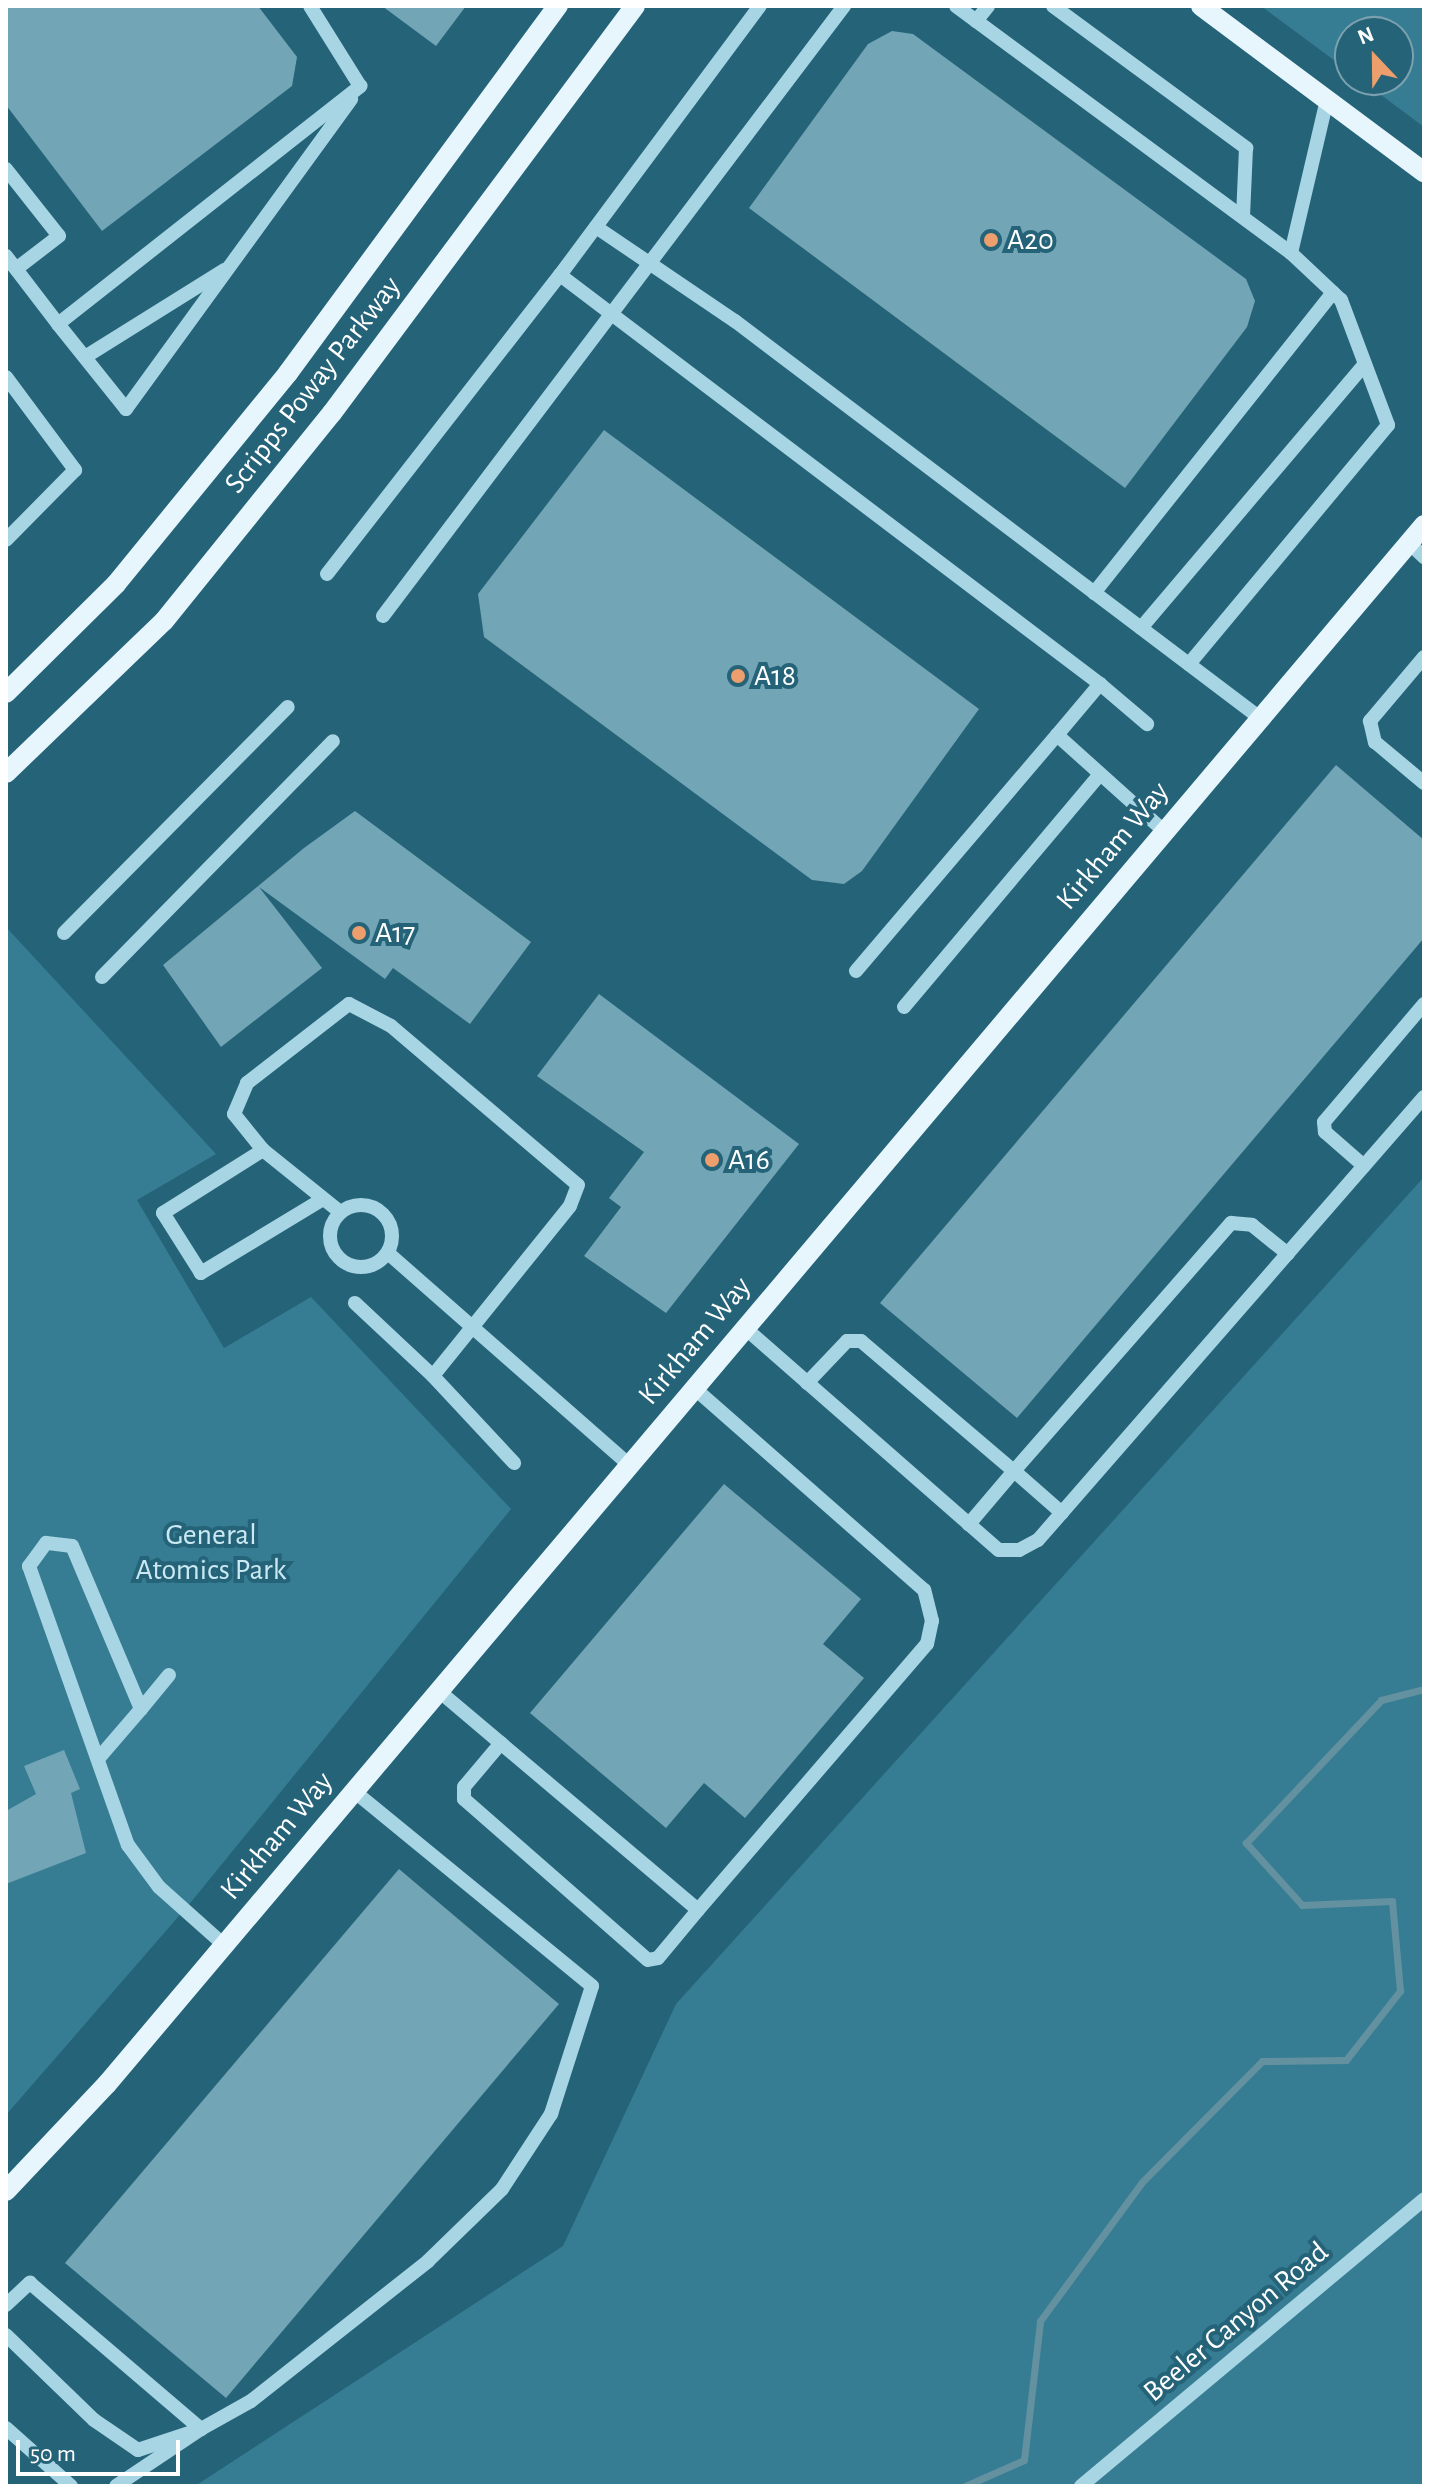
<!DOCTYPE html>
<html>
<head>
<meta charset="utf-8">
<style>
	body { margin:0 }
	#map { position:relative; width:1430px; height:2492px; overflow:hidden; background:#256378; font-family:"Alegreya Sans",sans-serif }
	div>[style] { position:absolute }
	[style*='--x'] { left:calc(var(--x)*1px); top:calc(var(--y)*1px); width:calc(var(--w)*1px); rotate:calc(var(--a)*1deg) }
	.green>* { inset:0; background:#367d94 }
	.stream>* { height:7px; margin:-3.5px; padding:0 3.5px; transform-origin:3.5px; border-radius:3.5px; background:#64919f }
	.building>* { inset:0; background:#72a5b5 }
	.minor>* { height:14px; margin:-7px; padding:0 7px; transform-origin:7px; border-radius:7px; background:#a7d5e3 }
	.minor>.ring { margin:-7px; padding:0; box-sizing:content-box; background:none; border:14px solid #a7d5e3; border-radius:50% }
	.major>* { height:20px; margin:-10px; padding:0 10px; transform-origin:10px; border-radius:10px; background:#e7f6fc }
	.dots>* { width:22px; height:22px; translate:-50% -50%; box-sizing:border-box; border:4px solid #256378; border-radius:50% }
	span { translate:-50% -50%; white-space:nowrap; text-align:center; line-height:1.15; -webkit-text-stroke:8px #256378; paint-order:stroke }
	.poi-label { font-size:30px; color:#fff }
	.left { translate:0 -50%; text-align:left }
	.street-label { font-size:30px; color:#fff }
	.park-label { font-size:30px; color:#cae9f3 }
	.frame { position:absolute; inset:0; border:8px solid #fff; pointer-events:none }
	.north { position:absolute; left:1334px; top:16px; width:80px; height:80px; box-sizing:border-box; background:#256378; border:2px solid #7ca1ae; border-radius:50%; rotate:338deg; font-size:22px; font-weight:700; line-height:32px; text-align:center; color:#fff }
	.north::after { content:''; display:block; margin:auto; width:28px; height:36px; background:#ec9f6c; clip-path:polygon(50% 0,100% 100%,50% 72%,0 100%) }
	.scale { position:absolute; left:16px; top:2440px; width:164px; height:36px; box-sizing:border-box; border:4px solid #fff; border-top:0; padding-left:10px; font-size:24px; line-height:28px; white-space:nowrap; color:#fff; -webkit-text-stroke:6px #256378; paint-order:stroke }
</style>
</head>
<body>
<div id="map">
	<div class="green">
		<div style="clip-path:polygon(1261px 6px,1424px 6px,1424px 127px,1361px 80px,1398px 80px,1398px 32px,1350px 32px,1350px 72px)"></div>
		<div style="clip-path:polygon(6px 927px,216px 1154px,137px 1200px,224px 1348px,311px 1297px,511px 1509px,191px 1902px,6px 2115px)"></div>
		<div style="clip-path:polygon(1424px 1177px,1424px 2486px,195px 2486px,563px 2246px,676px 2004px)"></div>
	</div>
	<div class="stream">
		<div style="--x:965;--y:2486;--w:64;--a:-23.8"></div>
		<div style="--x:1024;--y:2460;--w:140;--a:-83.4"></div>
		<div style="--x:1040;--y:2321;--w:172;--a:-53.7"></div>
		<div style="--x:1142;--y:2182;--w:170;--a:-45.2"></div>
		<div style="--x:1262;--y:2061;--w:84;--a:-0.7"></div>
		<div style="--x:1346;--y:2060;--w:88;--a:-52"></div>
		<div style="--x:1400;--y:1991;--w:90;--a:-95.1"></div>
		<div style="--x:1392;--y:1901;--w:90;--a:177.5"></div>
		<div style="--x:1302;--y:1905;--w:84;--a:-132.1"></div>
		<div style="--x:1246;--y:1843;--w:197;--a:-46.6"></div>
		<div style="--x:1381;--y:1700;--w:44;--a:-14.3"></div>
	</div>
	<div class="building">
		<div style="clip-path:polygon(6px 6px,258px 6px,297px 57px,292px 86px,102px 231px,6px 105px)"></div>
		<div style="clip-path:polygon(382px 6px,466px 6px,436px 46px)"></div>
		<div style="clip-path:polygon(892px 31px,913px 34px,1246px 279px,1255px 301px,1247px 327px,1125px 488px,749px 208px,868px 44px)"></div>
		<div style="clip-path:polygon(604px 430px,979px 709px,862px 871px,844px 884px,812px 880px,484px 637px,478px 594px)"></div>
		<div style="clip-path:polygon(1336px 765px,1424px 840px,1424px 938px,1017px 1418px,880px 1303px)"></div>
		<div style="clip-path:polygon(355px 811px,531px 942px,470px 1024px,393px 968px,385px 979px,259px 887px,322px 968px,221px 1047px,163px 965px,304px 848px)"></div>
		<div style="clip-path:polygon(599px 994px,799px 1144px,666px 1313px,584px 1256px,621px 1207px,609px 1198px,644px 1152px,537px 1076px)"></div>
		<div style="clip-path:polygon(724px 1484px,861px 1599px,823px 1644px,864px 1678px,745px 1818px,704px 1783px,666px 1828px,530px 1713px)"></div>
		<div style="clip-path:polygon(64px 1750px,80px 1789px,71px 1793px,86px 1853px,6px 1884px,6px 1811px,36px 1794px,24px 1766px)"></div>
		<div style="clip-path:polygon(399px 1869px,559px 2004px,226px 2398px,65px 2263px)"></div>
	</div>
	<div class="minor">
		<div style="--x:956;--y:6;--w:416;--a:36.4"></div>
		<div style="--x:1291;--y:253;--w:157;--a:-76.8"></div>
		<div style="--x:1053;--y:6;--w:240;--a:36.3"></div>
		<div style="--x:1246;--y:148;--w:69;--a:92.5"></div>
		<div style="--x:976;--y:21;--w:19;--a:-51"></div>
		<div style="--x:6;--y:169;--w:85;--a:51.7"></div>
		<div style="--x:59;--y:236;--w:54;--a:142.5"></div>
		<div style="--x:596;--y:227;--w:168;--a:34.1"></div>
		<div style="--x:735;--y:321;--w:658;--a:37.1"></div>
		<div style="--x:6;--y:256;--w:86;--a:52.6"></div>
		<div style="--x:58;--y:324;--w:385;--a:-38.2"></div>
		<div style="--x:360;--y:86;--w:94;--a:-122"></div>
		<div style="--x:560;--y:275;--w:335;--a:-53.4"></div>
		<div style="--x:58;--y:324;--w:109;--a:51.3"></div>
		<div style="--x:126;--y:409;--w:383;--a:-54"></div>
		<div style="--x:85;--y:357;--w:164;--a:-32"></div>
		<div style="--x:6;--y:377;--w:116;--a:53.4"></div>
		<div style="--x:75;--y:470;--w:98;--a:134.6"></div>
		<div style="--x:1409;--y:543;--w:21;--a:43"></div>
		<div style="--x:327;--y:574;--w:379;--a:-52.1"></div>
		<div style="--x:560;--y:275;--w:677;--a:37.14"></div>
		<div style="--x:1094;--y:593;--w:384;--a:-51.5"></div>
		<div style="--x:383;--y:616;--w:765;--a:-52.92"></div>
		<div style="--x:1141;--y:628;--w:346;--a:-49.7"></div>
		<div style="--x:1424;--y:657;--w:84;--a:130.2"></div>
		<div style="--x:1370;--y:721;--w:22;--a:77"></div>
		<div style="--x:1375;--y:742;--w:64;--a:39.9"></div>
		<div style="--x:1189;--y:664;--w:311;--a:-50.2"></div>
		<div style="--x:1388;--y:425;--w:134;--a:-110.6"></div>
		<div style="--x:1341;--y:300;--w:69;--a:-136.8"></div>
		<div style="--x:1057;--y:735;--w:67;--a:-49.9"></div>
		<div style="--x:1100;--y:684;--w:62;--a:40.4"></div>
		<div style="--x:64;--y:933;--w:318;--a:-45.3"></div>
		<div style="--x:856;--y:971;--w:310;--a:-49.6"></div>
		<div style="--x:1057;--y:735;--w:145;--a:41.9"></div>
		<div style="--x:102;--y:977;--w:330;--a:-45.6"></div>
		<div style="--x:904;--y:1007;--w:304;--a:-49.9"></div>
		<div style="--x:263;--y:1150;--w:46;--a:-128.9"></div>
		<div style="--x:234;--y:1114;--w:34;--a:-67"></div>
		<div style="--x:247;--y:1083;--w:129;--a:-37.8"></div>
		<div style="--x:349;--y:1004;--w:47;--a:27.6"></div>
		<div style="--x:391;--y:1026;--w:245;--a:40.4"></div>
		<div style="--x:578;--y:1185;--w:22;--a:111"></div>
		<div style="--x:570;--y:1206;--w:218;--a:128.9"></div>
		<div style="--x:433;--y:1376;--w:107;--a:-136.9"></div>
		<div style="--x:1364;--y:1166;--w:52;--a:-138.9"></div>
		<div style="--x:1325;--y:1132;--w:10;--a:-96"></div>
		<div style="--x:1324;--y:1122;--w:155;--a:-49.7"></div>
		<div style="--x:323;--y:1199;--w:143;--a:148.8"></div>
		<div style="--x:201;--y:1273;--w:71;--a:-122.3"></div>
		<div style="--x:163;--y:1213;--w:118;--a:-32.2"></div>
		<div style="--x:263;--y:1150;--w:99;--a:38.8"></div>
		<div class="ring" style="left:330px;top:1205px;width:48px;height:48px"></div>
		<div style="--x:388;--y:1253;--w:321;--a:41.3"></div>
		<div style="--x:745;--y:1328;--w:337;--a:41.2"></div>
		<div style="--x:999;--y:1550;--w:20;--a:0"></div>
		<div style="--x:1019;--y:1550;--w:21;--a:-28"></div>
		<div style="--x:1038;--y:1540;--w:588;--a:-48.93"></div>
		<div style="--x:433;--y:1376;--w:119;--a:47"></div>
		<div style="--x:807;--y:1383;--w:58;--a:-46.4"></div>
		<div style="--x:847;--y:1341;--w:14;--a:0"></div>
		<div style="--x:861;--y:1341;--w:201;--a:40.4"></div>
		<div style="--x:1014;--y:1471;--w:70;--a:130.3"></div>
		<div style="--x:1062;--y:1513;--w:64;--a:-138.8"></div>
		<div style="--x:1014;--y:1471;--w:330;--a:-48.8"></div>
		<div style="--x:1231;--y:1223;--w:21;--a:5"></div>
		<div style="--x:1252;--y:1225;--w:46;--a:38.9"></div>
		<div style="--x:439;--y:1691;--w:339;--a:40.2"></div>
		<div style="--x:698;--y:1910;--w:351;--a:-49.3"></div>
		<div style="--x:927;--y:1644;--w:24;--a:-78"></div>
		<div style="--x:932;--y:1621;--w:32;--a:-104"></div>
		<div style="--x:924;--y:1590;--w:306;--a:-138.7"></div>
		<div style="--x:141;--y:1709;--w:44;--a:-50.5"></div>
		<div style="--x:501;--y:1743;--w:57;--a:130.1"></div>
		<div style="--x:464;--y:1787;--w:12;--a:90"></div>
		<div style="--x:464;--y:1799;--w:244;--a:41.2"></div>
		<div style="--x:648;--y:1960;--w:10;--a:-11"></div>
		<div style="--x:658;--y:1958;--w:62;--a:-50.2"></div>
		<div style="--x:98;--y:1759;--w:66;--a:-49.3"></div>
		<div style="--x:141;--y:1709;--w:177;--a:-112.9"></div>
		<div style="--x:72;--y:1546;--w:26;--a:-173"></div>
		<div style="--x:46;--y:1543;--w:29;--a:126"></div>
		<div style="--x:29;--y:1566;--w:296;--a:70.5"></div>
		<div style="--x:128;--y:1845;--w:52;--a:53.6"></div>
		<div style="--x:159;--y:1887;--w:87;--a:41.7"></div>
		<div style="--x:6;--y:2305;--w:33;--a:-43"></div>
		<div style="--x:30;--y:2283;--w:225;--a:40.5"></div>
		<div style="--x:201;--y:2429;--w:102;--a:146.2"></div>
		<div style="--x:6;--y:2335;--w:122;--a:44"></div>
		<div style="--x:94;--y:2420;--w:53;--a:34.3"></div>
		<div style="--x:138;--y:2450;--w:66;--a:-18.4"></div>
		<div style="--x:201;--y:2429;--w:57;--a:-29.2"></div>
		<div style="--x:251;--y:2401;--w:226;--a:-38.3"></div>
		<div style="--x:428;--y:2261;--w:103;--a:-44.2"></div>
		<div style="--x:502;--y:2189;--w:90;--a:-56.8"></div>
		<div style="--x:551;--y:2114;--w:134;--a:-72.2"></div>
		<div style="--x:592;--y:1986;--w:308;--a:-140.7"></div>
		<div style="--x:6;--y:2428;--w:87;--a:41.7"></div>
		<div style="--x:1081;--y:2486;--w:447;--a:-39.9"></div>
	</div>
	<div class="major">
		<div style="--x:1201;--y:6;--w:278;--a:36.7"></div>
		<div style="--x:6;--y:693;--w:155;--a:-44.7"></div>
		<div style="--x:116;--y:584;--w:272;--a:-50.8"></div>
		<div style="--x:288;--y:373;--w:456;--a:-53.7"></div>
		<div style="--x:6;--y:773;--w:219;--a:-43.9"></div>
		<div style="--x:164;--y:621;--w:267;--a:-51.1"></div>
		<div style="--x:332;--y:413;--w:507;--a:-53.33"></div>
		<div style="--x:6;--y:2191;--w:147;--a:-46.7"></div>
		<div style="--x:107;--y:2084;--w:2041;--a:-49.81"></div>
	</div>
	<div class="dots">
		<div style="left:991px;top:240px;background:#ec9f6c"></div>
		<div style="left:738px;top:676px;background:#ec9f6c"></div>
		<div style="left:359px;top:933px;background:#ec9f6c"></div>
		<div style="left:712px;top:1160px;background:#ec9f6c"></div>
	</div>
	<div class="poi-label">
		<span class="left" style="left:1007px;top:240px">A20</span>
		<span class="left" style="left:754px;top:676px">A18</span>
		<span class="left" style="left:375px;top:933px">A17</span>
		<span class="left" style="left:728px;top:1160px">A16</span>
	</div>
	<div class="street-label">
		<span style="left:313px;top:385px;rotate:-52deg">Scripps Poway Parkway</span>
		<span style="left:1113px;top:846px;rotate:-50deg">Kirkham Way</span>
		<span style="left:695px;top:1341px;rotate:-50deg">Kirkham Way</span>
		<span style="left:277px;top:1836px;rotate:-50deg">Kirkham Way</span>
		<span style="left:1236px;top:2322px;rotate:-40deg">Beeler Canyon Road</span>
	</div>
	<div class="park-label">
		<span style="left:211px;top:1552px">General<br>Atomics Park</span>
	</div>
	<div class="frame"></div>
	<div class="north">N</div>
	<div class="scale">50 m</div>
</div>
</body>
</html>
